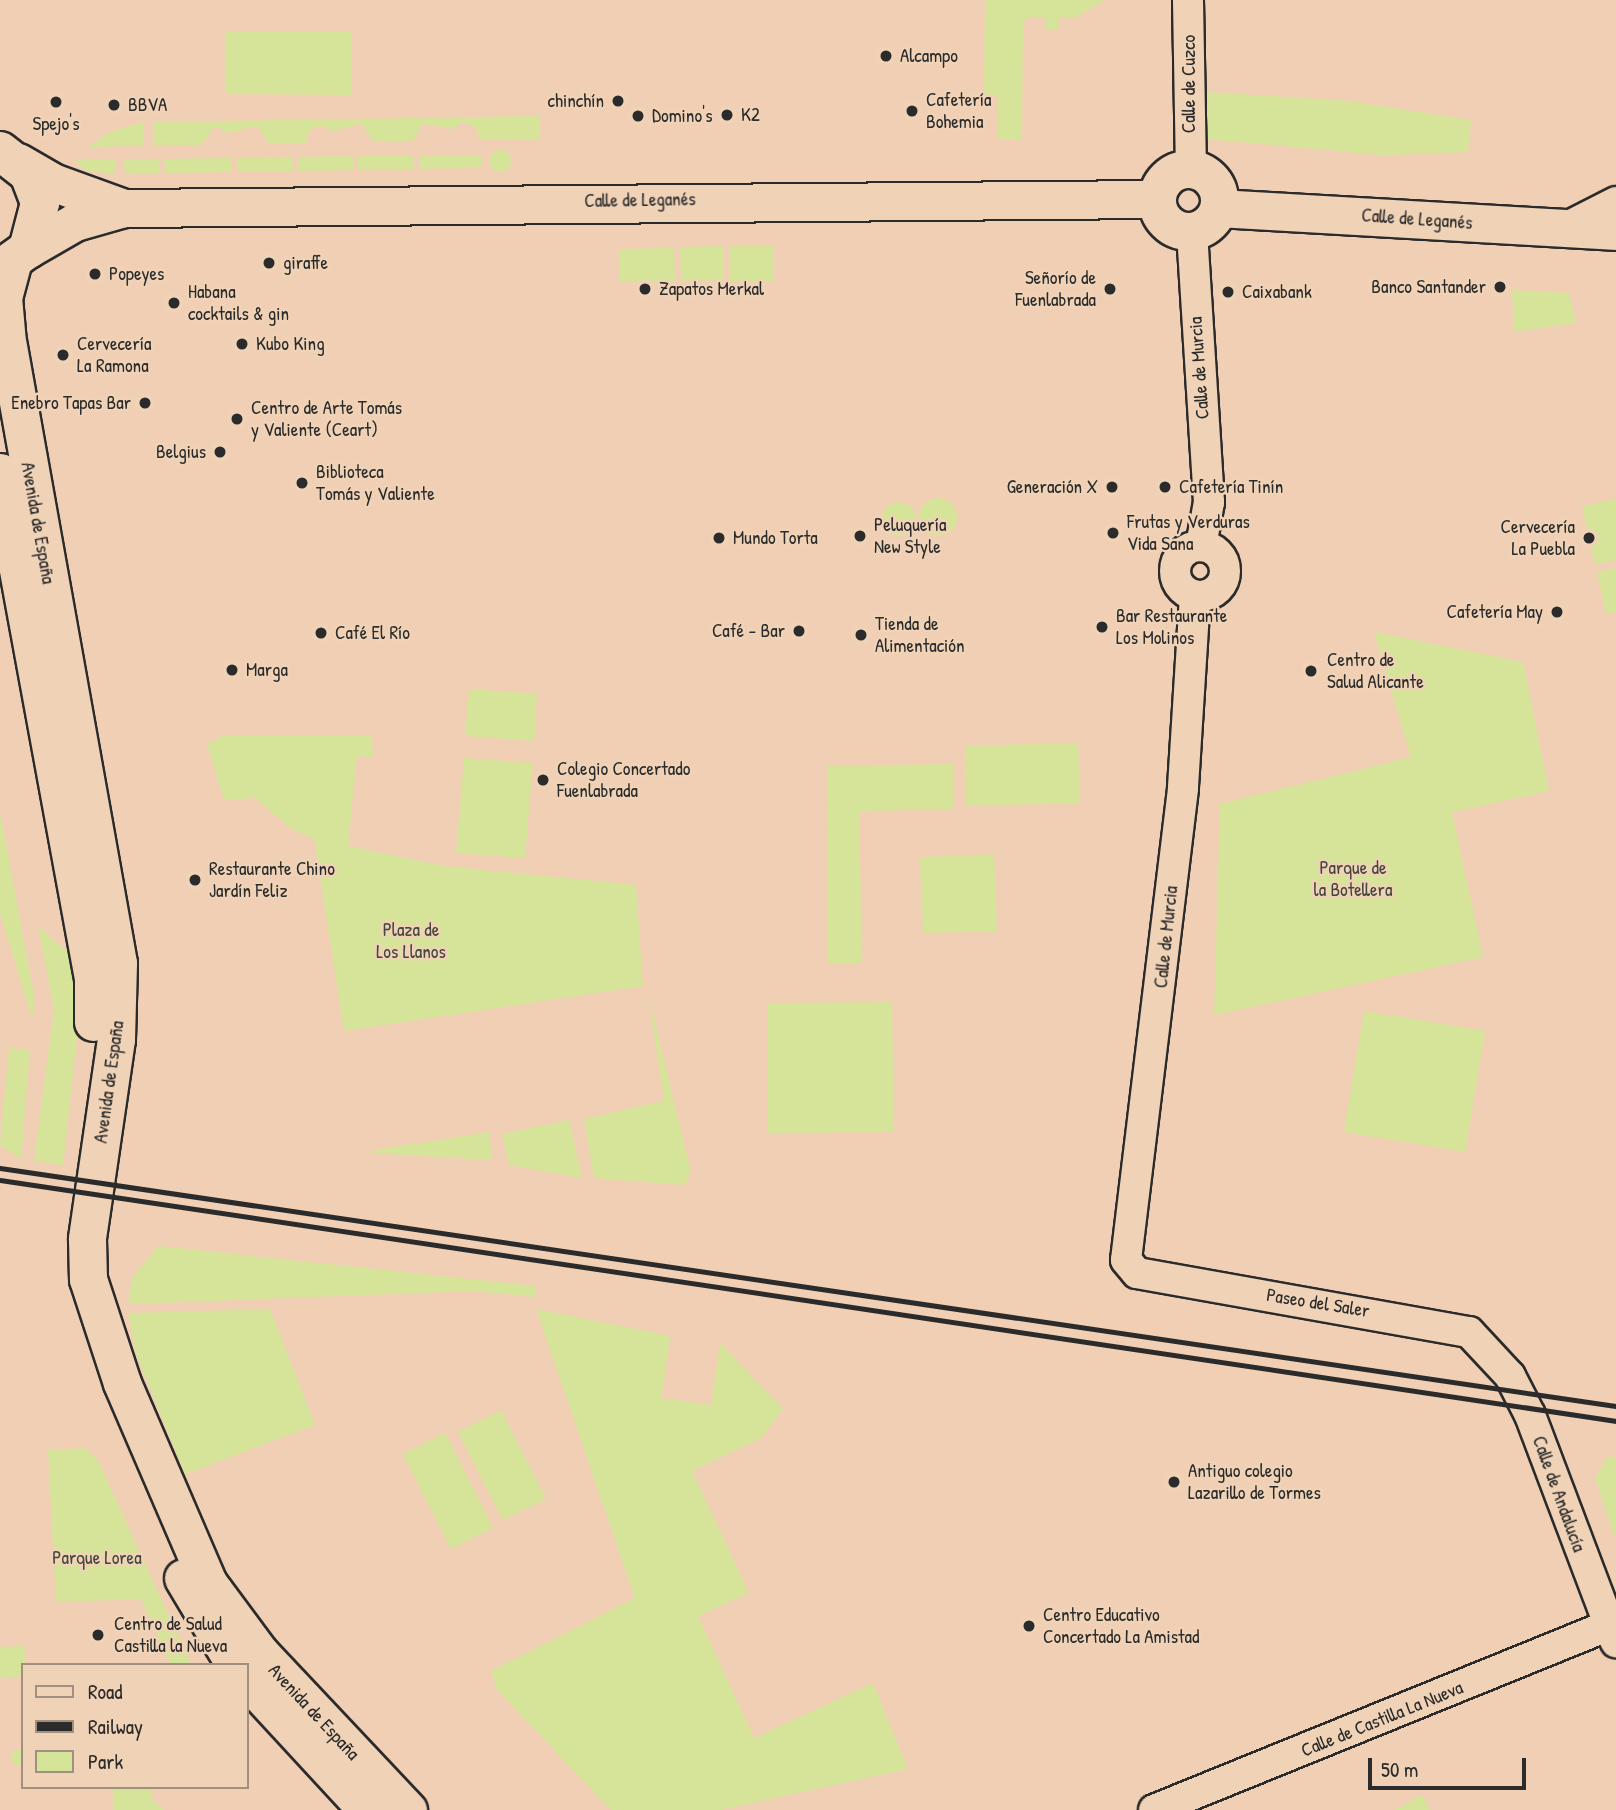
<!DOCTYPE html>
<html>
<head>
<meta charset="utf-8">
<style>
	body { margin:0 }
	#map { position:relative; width:1616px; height:1810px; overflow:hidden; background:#f1cfb4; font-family:"Patrick Hand",sans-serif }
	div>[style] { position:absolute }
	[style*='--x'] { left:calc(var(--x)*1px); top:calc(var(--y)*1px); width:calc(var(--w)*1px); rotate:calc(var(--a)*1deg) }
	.green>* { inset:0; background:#d5e498 }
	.round { border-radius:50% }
	.roads { filter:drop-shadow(2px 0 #2b2b2b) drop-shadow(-2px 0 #2b2b2b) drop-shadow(0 2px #2b2b2b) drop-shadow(0 -2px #2b2b2b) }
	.minor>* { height:30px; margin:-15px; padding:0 15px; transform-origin:15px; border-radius:15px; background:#f0d3b7 }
	.minor>.ring { margin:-15px; padding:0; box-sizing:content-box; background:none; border:30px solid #f0d3b7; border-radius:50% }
	.major>* { height:37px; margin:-18.5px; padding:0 18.5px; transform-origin:18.5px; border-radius:18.5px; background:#f0d3b7 }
	.major>.ring { margin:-18.5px; padding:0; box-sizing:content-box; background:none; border:37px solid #f0d3b7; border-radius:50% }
	.highway>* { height:38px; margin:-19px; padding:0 19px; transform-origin:19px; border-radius:19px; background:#f0d3b7 }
	.rail>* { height:5px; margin:-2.5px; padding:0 2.5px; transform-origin:2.5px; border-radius:2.5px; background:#2b2b2b }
	.dots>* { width:19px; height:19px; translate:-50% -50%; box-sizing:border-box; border:4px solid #f0d3b7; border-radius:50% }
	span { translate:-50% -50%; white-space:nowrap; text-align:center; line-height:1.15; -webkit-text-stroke:5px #f0d3b7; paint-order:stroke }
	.poi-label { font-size:19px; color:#2b2b2b }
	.left { translate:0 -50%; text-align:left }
	.right { translate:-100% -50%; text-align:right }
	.street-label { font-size:19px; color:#2b2b2b }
	.park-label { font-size:19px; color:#44473b }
	.legend { position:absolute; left:21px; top:1663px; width:228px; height:126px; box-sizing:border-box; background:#f0d3b7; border:2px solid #a1907f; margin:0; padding:9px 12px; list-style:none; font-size:21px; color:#2b2b2b }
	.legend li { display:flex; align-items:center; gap:14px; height:35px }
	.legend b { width:35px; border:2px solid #a1907f }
	.scale { position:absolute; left:1368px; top:1758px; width:158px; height:32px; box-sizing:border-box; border:4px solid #2b2b2b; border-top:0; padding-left:9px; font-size:21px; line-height:24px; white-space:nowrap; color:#2b2b2b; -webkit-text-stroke:5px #f0d3b7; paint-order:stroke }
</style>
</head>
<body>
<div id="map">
	<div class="green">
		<div style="clip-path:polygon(985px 0,1105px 0,1076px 17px,1059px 17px,1058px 29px,1046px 29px,1046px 17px,1028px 17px,1023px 23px,1022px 140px,998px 140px,998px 96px,984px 96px)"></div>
		<div style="clip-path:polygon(225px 32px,351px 32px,351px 95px,225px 94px)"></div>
		<div style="clip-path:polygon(1207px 92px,1349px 101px,1471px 120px,1468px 152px,1382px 155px,1207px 139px)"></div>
		<div style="clip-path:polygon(540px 116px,540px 139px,480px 140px,476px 128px,463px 122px,453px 129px,422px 124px,413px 141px,374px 142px,362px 124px,333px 131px,319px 125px,308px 132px,306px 144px,269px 144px,257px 126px,228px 133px,215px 126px,201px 145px,154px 146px,154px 122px)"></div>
		<div style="clip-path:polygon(143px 122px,143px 146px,88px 147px,110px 132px)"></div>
		<div class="round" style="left:489px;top:150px;width:22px;height:22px"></div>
		<div style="clip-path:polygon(414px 155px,414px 169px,358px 170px,358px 156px)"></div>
		<div style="clip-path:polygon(419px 155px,481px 155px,481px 168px,419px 169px)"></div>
		<div style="clip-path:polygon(353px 156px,353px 170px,298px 171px,297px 157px)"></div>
		<div style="clip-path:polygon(292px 157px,293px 171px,237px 172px,237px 158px)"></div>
		<div style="clip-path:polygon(232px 158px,232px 172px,165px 173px,164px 159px)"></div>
		<div style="clip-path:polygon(160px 159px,160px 173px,125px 174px,124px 160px)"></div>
		<div style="clip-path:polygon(76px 160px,115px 160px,115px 174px,86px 171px)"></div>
		<div style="clip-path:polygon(724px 246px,724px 280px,681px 281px,680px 247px)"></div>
		<div style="clip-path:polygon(729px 246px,774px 246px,774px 281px,729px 281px)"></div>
		<div style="clip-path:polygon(674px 248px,675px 281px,619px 282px,619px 249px)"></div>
		<div style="clip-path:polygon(1512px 290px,1569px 293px,1576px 323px,1514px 332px)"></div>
		<div class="round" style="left:919px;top:498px;width:38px;height:38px"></div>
		<div style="clip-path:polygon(1616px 499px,1616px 560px,1595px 565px,1582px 506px)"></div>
		<div class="round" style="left:882px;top:502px;width:34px;height:34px"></div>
		<div style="clip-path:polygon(1616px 568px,1616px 612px,1606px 614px,1597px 572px)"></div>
		<div style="clip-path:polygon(1374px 632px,1523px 662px,1549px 791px,1452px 812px,1483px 957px,1214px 1015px,1220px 804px,1411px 757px)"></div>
		<div style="clip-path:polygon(469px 689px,537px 694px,534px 741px,465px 736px)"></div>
		<div style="clip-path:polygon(222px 736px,372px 736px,373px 757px,357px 756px,348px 846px,444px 866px,636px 885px,643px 986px,344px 1031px,314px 838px,291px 829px,255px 798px,224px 800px,207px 744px)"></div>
		<div style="clip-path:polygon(1078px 743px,1080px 803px,966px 806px,965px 746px)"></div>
		<div style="clip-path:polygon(464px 758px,533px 763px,525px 858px,456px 853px)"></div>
		<div style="clip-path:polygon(953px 764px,954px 809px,859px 811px,862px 964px,827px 963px,828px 766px)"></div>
		<div style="clip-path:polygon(0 811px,35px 1001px,32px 1019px,0 913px)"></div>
		<div style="clip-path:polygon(994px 854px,997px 931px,923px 933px,920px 857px)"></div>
		<div style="clip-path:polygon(38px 926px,65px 950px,76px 948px,83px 982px,63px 1165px,34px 1161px,54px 1009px)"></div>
		<div style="clip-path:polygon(648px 993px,691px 1173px,684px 1185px,594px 1178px,584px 1119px,664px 1101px)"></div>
		<div style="clip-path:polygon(892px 1002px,894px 1132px,768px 1133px,767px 1003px)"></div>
		<div style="clip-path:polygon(1364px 1011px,1485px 1031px,1465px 1152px,1344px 1132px)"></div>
		<div style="clip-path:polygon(9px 1048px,30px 1050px,21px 1159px,0 1145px)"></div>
		<div style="clip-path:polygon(569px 1120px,582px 1178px,509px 1165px,502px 1134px)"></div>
		<div style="clip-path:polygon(489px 1132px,492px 1160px,370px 1153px,375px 1150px)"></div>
		<div style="clip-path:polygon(158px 1246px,536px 1286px,535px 1297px,474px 1291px,128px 1304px,132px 1278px)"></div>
		<div style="clip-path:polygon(270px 1309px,315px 1425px,185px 1474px,136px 1354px,128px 1313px)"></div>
		<div style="clip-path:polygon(536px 1309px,670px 1336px,661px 1398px,711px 1405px,720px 1343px,783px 1409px,761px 1438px,692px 1471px,749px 1593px,698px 1616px,754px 1738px,873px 1683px,908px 1769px,720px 1810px,611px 1810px,497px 1690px,491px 1671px,635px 1598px)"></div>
		<div style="clip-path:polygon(501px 1410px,546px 1499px,503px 1520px,458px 1432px)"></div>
		<div style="clip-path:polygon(445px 1433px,493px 1528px,451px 1549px,403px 1454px)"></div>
		<div style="clip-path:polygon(84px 1448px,98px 1460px,191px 1665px,171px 1665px,141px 1599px,56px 1602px,48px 1450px)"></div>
		<div style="clip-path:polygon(1607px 1457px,1616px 1458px,1616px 1541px,1595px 1479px)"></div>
		<div style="clip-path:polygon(26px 1646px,23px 1676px,0 1678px,0 1647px)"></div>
		<div class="round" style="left:11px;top:1750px;width:16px;height:16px"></div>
		<div style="clip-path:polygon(112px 1787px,152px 1787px,152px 1799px,164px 1810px,114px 1810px)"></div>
		<div style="clip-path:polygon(1422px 1795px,1430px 1810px,1395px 1810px)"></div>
	</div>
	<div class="roads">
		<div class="minor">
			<div style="--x:1188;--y:0;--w:169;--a:89"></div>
			<div style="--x:1565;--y:228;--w:57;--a:-27"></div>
			<div style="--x:1192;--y:232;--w:271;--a:86.4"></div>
			<div style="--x:1209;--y:502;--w:45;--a:100.3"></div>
			<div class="ring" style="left:1175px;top:546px;width:20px;height:20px"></div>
			<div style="--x:1195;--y:596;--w:193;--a:93.6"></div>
			<div style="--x:1183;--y:789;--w:474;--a:96.9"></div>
			<div style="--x:1126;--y:1260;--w:17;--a:50"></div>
			<div style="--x:1137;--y:1273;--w:337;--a:10.1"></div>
			<div style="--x:1469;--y:1332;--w:60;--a:47"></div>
			<div style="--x:1510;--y:1376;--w:44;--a:62.9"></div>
			<div style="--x:1530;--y:1415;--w:243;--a:69.3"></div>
			<div style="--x:1154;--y:1810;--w:492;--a:-22.1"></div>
		</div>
		<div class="major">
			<div style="--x:18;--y:162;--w:39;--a:30"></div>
			<div style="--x:52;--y:182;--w:77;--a:19.9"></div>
			<div class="ring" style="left:1157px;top:169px;width:25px;height:25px"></div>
			<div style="--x:1219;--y:208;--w:398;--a:3.3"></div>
			<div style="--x:28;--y:249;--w:54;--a:-29.9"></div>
			<div style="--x:75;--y:222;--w:51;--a:-15.9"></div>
			<div style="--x:124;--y:208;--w:1033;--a:-0.5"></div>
			<div style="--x:12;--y:264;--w:34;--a:105"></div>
			<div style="--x:3;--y:297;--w:38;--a:85"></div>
			<div style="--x:6;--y:335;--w:638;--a:79.89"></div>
			<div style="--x:118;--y:963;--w:76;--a:91.5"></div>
			<div style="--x:116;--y:1039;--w:202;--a:98.3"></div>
			<div style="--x:87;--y:1239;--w:40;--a:88.6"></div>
			<div style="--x:88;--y:1279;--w:109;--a:71.9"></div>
			<div style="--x:122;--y:1383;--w:218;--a:66.7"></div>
			<div style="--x:208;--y:1583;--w:87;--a:53.4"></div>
			<div style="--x:260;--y:1653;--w:216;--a:46.7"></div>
			<div style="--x:0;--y:472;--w:514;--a:79.59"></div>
			<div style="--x:93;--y:978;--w:44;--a:90"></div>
			<div style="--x:183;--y:1578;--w:101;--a:59.1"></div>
			<div style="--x:247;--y:1680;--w:177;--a:47.3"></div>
		</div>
		<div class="highway">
			<div style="--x:0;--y:151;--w:37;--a:38"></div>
			<div style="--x:29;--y:174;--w:31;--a:69"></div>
			<div style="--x:40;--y:203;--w:48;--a:104.6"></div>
			<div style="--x:28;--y:249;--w:34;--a:144"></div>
		</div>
	</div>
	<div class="rail">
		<div style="--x:0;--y:1168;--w:1633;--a:8.38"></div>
		<div style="--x:0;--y:1180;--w:1634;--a:8.48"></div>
	</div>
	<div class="dots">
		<div style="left:886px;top:56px;background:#2b2b2b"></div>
		<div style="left:618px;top:101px;background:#2b2b2b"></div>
		<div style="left:56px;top:102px;background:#2b2b2b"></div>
		<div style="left:114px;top:105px;background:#2b2b2b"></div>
		<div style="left:912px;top:111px;background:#2b2b2b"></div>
		<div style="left:727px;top:115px;background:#2b2b2b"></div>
		<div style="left:638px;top:116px;background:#2b2b2b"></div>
		<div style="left:269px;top:263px;background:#2b2b2b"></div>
		<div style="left:95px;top:274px;background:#2b2b2b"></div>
		<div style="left:1500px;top:287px;background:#2b2b2b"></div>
		<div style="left:645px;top:289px;background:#2b2b2b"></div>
		<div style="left:1110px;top:289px;background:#2b2b2b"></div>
		<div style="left:1228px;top:292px;background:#2b2b2b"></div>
		<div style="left:174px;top:303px;background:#2b2b2b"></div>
		<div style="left:242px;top:344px;background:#2b2b2b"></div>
		<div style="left:63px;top:355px;background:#2b2b2b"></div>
		<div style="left:145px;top:403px;background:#2b2b2b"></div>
		<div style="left:237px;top:419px;background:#2b2b2b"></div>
		<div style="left:220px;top:452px;background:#2b2b2b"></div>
		<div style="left:302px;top:483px;background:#2b2b2b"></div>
		<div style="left:1112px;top:487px;background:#2b2b2b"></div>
		<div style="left:1165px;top:487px;background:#2b2b2b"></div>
		<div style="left:1113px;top:533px;background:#2b2b2b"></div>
		<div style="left:860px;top:536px;background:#2b2b2b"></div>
		<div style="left:719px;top:538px;background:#2b2b2b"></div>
		<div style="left:1589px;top:538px;background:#2b2b2b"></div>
		<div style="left:1557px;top:612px;background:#2b2b2b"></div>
		<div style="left:1102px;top:627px;background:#2b2b2b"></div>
		<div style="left:799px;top:631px;background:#2b2b2b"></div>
		<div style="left:321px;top:633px;background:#2b2b2b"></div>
		<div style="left:861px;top:635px;background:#2b2b2b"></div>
		<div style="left:232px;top:670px;background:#2b2b2b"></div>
		<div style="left:1311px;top:671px;background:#2b2b2b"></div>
		<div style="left:543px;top:780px;background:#2b2b2b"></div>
		<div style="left:195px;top:880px;background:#2b2b2b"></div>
		<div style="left:1174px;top:1482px;background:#2b2b2b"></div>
		<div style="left:1029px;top:1626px;background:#2b2b2b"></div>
		<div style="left:98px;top:1635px;background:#2b2b2b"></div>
	</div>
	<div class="poi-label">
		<span class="left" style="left:900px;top:56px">Alcampo</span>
		<span class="left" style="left:926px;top:111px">Cafetería<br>Bohemia</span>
		<span class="right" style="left:604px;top:101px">chinchín</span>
		<span class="left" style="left:128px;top:105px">BBVA</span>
		<span class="left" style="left:741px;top:115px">K2</span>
		<span class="left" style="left:652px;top:116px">Domino's</span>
		<span style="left:56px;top:124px">Spejo's</span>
		<span class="left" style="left:283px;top:263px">giraffe</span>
		<span class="left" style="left:109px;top:274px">Popeyes</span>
		<span class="right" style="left:1096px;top:289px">Señorío de<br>Fuenlabrada</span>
		<span class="right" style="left:1486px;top:287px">Banco Santander</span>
		<span class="left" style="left:659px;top:289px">Zapatos Merkal</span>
		<span class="left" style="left:188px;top:303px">Habana<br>cocktails &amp; gin</span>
		<span class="left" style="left:1242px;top:292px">Caixabank</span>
		<span class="left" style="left:77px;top:355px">Cervecería<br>La Ramona</span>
		<span class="left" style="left:256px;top:344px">Kubo King</span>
		<span class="right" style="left:131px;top:403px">Enebro Tapas Bar</span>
		<span class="left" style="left:251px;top:419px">Centro de Arte Tomás<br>y Valiente (Ceart)</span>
		<span class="right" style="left:206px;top:452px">Belgius</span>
		<span class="left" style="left:316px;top:483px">Biblioteca<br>Tomás y Valiente</span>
		<span class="right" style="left:1098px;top:487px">Generación X</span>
		<span class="left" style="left:1179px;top:487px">Cafetería Tinín</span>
		<span class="left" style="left:1127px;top:533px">Frutas y Verduras<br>Vida Sana</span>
		<span class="left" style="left:874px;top:536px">Peluquería<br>New Style</span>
		<span class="right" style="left:1575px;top:538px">Cervecería<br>La Puebla</span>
		<span class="left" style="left:733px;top:538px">Mundo Torta</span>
		<span class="right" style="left:1543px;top:612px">Cafetería May</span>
		<span class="left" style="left:1116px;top:627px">Bar Restaurante<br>Los Molinos</span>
		<span class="left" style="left:875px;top:635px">Tienda de<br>Alimentación</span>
		<span class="right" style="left:785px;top:631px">Café - Bar</span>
		<span class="left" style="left:335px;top:633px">Café El Río</span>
		<span class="left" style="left:1327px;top:671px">Centro de<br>Salud Alicante</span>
		<span class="left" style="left:246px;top:670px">Marga</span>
		<span class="left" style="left:557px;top:780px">Colegio Concertado<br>Fuenlabrada</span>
		<span class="left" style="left:209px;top:880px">Restaurante Chino<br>Jardín Feliz</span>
		<span class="left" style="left:1188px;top:1482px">Antiguo colegio<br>Lazarillo de Tormes</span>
		<span class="left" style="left:1043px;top:1626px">Centro Educativo<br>Concertado La Amistad</span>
		<span class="left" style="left:114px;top:1635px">Centro de Salud<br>Castilla la Nueva</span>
	</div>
	<div class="street-label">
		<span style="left:1189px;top:84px;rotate:-90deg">Calle de Cuzco</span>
		<span style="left:640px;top:200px;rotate:-1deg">Calle de Leganés</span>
		<span style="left:1417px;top:219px;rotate:4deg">Calle de Leganés</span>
		<span style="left:1199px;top:368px;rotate:-94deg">Calle de Murcia</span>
		<span style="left:38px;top:523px;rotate:80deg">Avenida de España</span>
		<span style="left:1166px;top:937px;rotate:-84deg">Calle de Murcia</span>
		<span style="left:109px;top:1082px;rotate:-82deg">Avenida de España</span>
		<span style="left:1318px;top:1303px;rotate:9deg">Paseo del Saler</span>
		<span style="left:1559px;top:1494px;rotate:70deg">Calle de Andalucía</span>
		<span style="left:314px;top:1712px;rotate:47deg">Avenida de España</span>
		<span style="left:1382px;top:1719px;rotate:-22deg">Calle de Castilla La Nueva</span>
	</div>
	<div class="park-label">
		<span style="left:1353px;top:879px">Parque de<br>la Botellera</span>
		<span style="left:411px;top:941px">Plaza de<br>Los Llanos</span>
		<span style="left:97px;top:1558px">Parque Lorea</span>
	</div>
	<ul class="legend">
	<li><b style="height:9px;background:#f0d3b7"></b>Road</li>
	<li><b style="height:9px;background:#2b2b2b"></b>Railway</li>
	<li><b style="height:19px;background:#d5e498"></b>Park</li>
	</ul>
	<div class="scale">50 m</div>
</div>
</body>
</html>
